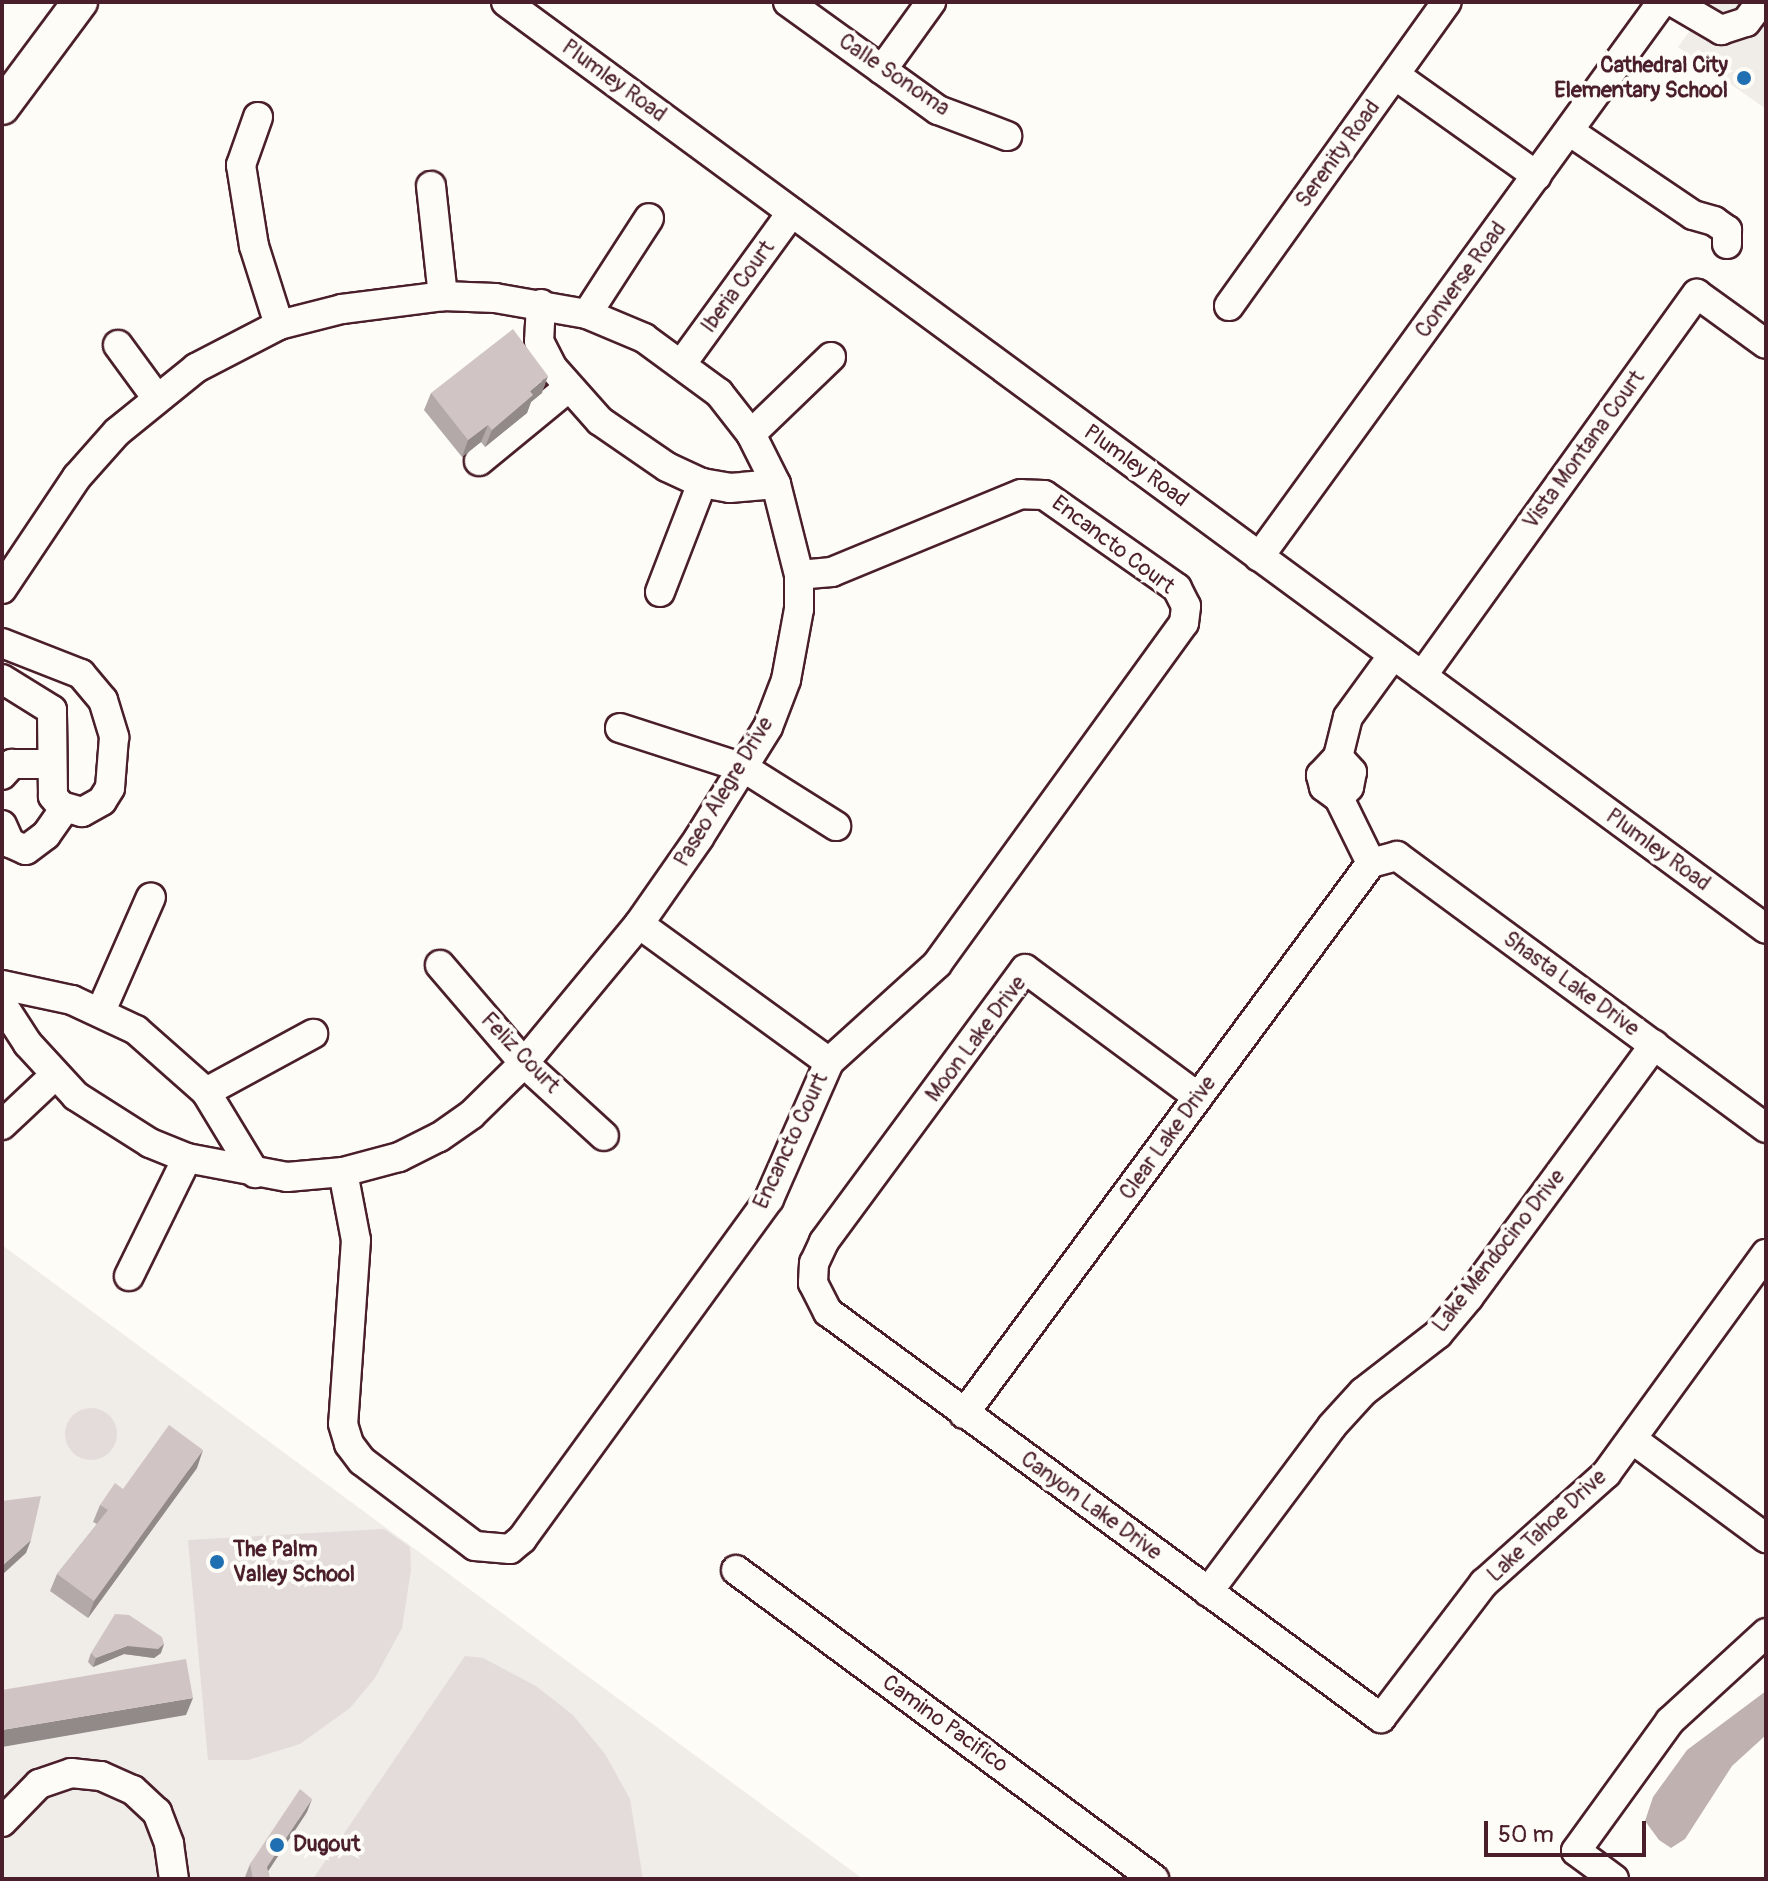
<!DOCTYPE html>
<html>
<head>
<meta charset="utf-8">
<style>
	body { margin:0 }
	#map { position:relative; width:1768px; height:1881px; overflow:hidden; background:#fdfcf7; font-family:Pangolin,sans-serif }
	div>[style] { position:absolute }
	[style*='--x'] { left:calc(var(--x)*1px); top:calc(var(--y)*1px); width:calc(var(--w)*1px); rotate:calc(var(--a)*1deg) }
	.built>* { inset:0; background:#f0ece8 }
	.green>* { inset:0; background:#e3dcda }
	.round { border-radius:50% }
	.water>* { inset:0; background:#c0b1b1 }
	.roads { filter:drop-shadow(2px 0 #4a1f2b) drop-shadow(-2px 0 #4a1f2b) drop-shadow(0 2px #4a1f2b) drop-shadow(0 -2px #4a1f2b) }
	.minor>* { height:28px; margin:-14px; padding:0 14px; transform-origin:14px; border-radius:14px; background:#fdfcf7 }
	.major>* { height:34px; margin:-17px; padding:0 17px; transform-origin:17px; border-radius:17px; background:#fdfcf7 }
	.wall>* { inset:0; background:#b3a9a9 }
	.shaded-wall>* { inset:0; background:#928a89 }
	.building>* { inset:0; background:#d0c5c4 }
	.dots>* { width:22px; height:22px; translate:-50% -50%; box-sizing:border-box; border:4px solid #fdfcf7; border-radius:50% }
	span { translate:-50% -50%; white-space:nowrap; text-align:center; line-height:1.15; -webkit-text-stroke:8px #fdfcf7; paint-order:stroke }
	.poi-label { font-size:22px; color:#4a1f2b; font-weight:700 }
	.right { translate:-100% -50%; text-align:right }
	.left { translate:0 -50%; text-align:left }
	.street-label { font-size:22px; color:#4a1f2b }
	.frame { position:absolute; inset:0; border:4px solid #4a1f2b; pointer-events:none }
	.scale { position:absolute; left:1484px; top:1821px; width:162px; height:36px; box-sizing:border-box; border:4px solid #4a1f2b; border-top:0; padding-left:10px; font-size:24px; line-height:28px; white-space:nowrap; color:#4a1f2b; -webkit-text-stroke:6px #fdfcf7; paint-order:stroke }
</style>
</head>
<body>
<div id="map">
	<div class="built">
		<div style="clip-path:polygon(1711px 2px,1766px 2px,1766px 109px,1678px 47px)"></div>
		<div style="clip-path:polygon(2px 1245px,863px 1879px,2px 1879px)"></div>
	</div>
	<div class="green">
		<div class="round" style="left:65px;top:1408px;width:52px;height:52px"></div>
		<div style="clip-path:polygon(384px 1529px,410px 1547px,411px 1570px,402px 1628px,375px 1678px,350px 1708px,300px 1744px,248px 1760px,208px 1760px,188px 1540px)"></div>
		<div style="clip-path:polygon(465px 1656px,483px 1658px,536px 1686px,573px 1715px,605px 1754px,630px 1799px,643px 1879px,313px 1879px)"></div>
	</div>
	<div class="water">
		<div style="clip-path:polygon(1766px 1691px,1766px 1735px,1732px 1766px,1685px 1839px,1671px 1848px,1659px 1840px,1645px 1821px,1653px 1797px,1687px 1750px)"></div>
	</div>
	<div class="roads">
		<div class="minor">
			<div style="--x:506;--y:2;--w:1564;--a:36.34"></div>
			<div style="--x:788;--y:2;--w:185;--a:35.8"></div>
			<div style="--x:938;--y:110;--w:74;--a:20.6"></div>
			<div style="--x:1673;--y:2;--w:56;--a:30.3"></div>
			<div style="--x:1721;--y:30;--w:26;--a:-18"></div>
			<div style="--x:1746;--y:22;--w:25;--a:-53"></div>
			<div style="--x:882;--y:70;--w:84;--a:-54.2"></div>
			<div style="--x:1395;--y:75;--w:174;--a:35.4"></div>
			<div style="--x:258;--y:117;--w:51;--a:109.5"></div>
			<div style="--x:241;--y:165;--w:82;--a:80.9"></div>
			<div style="--x:254;--y:246;--w:83;--a:72.4"></div>
			<div style="--x:1569;--y:131;--w:150;--a:34.1"></div>
			<div style="--x:1693;--y:215;--w:22;--a:16"></div>
			<div style="--x:1714;--y:221;--w:16;--a:35"></div>
			<div style="--x:1727;--y:230;--w:14;--a:90"></div>
			<div style="--x:431;--y:186;--w:111;--a:83.8"></div>
			<div style="--x:541;--y:304;--w:37;--a:93"></div>
			<div style="--x:539;--y:341;--w:29;--a:63"></div>
			<div style="--x:552;--y:367;--w:72;--a:48.4"></div>
			<div style="--x:600;--y:421;--w:81;--a:34.5"></div>
			<div style="--x:667;--y:467;--w:38;--a:25"></div>
			<div style="--x:702;--y:483;--w:28;--a:10"></div>
			<div style="--x:730;--y:488;--w:46;--a:-5"></div>
			<div style="--x:1229;--y:306;--w:374;--a:-54.4"></div>
			<div style="--x:587;--y:314;--w:114;--a:-57.1"></div>
			<div style="--x:118;--y:345;--w:64;--a:53.8"></div>
			<div style="--x:683;--y:362;--w:185;--a:-54"></div>
			<div style="--x:751;--y:434;--w:111;--a:-43.9"></div>
			<div style="--x:479;--y:461;--w:115;--a:-39.4"></div>
			<div style="--x:1259;--y:557;--w:686;--a:-54.02"></div>
			<div style="--x:2;--y:589;--w:135;--a:-56.2"></div>
			<div style="--x:77;--y:477;--w:60;--a:-48.4"></div>
			<div style="--x:117;--y:432;--w:102;--a:-39"></div>
			<div style="--x:196;--y:368;--w:93;--a:-27.4"></div>
			<div style="--x:279;--y:325;--w:65;--a:-14.3"></div>
			<div style="--x:342;--y:309;--w:102;--a:-7.3"></div>
			<div style="--x:443;--y:296;--w:52;--a:2.2"></div>
			<div style="--x:495;--y:298;--w:93;--a:9.9"></div>
			<div style="--x:587;--y:314;--w:62;--a:22.8"></div>
			<div style="--x:644;--y:338;--w:93;--a:36.3"></div>
			<div style="--x:719;--y:393;--w:52;--a:52"></div>
			<div style="--x:751;--y:434;--w:56;--a:63.4"></div>
			<div style="--x:776;--y:484;--w:94;--a:75.8"></div>
			<div style="--x:799;--y:575;--w:34;--a:90"></div>
			<div style="--x:799;--y:609;--w:72;--a:100.4"></div>
			<div style="--x:786;--y:680;--w:50;--a:111"></div>
			<div style="--x:768;--y:727;--w:131;--a:121.9"></div>
			<div style="--x:699;--y:838;--w:105;--a:124.9"></div>
			<div style="--x:639;--y:924;--w:180;--a:129.6"></div>
			<div style="--x:524;--y:1063;--w:74;--a:135.5"></div>
			<div style="--x:471;--y:1115;--w:39;--a:145"></div>
			<div style="--x:439;--y:1137;--w:45;--a:153.4"></div>
			<div style="--x:399;--y:1157;--w:58;--a:165"></div>
			<div style="--x:343;--y:1172;--w:56;--a:174.9"></div>
			<div style="--x:287;--y:1177;--w:102;--a:-169.2"></div>
			<div style="--x:187;--y:1158;--w:40;--a:-158"></div>
			<div style="--x:150;--y:1143;--w:88;--a:-147.6"></div>
			<div style="--x:76;--y:1096;--w:71;--a:-132.7"></div>
			<div style="--x:28;--y:1044;--w:48;--a:-123"></div>
			<div style="--x:660;--y:592;--w:117;--a:-68.9"></div>
			<div style="--x:2;--y:643;--w:85;--a:21.4"></div>
			<div style="--x:81;--y:674;--w:34;--a:50"></div>
			<div style="--x:103;--y:700;--w:39;--a:73"></div>
			<div style="--x:114;--y:737;--w:51;--a:94.5"></div>
			<div style="--x:110;--y:788;--w:15;--a:122"></div>
			<div style="--x:102;--y:801;--w:23;--a:151"></div>
			<div style="--x:82;--y:812;--w:22;--a:-164"></div>
			<div style="--x:61;--y:806;--w:13;--a:-129"></div>
			<div style="--x:53;--y:796;--w:86;--a:-90.7"></div>
			<div style="--x:52;--y:710;--w:59;--a:-148.2"></div>
			<div style="--x:1422;--y:676;--w:471;--a:-54.3"></div>
			<div style="--x:1697;--y:294;--w:85;--a:35.9"></div>
			<div style="--x:620;--y:728;--w:130;--a:17.9"></div>
			<div style="--x:744;--y:768;--w:109;--a:32.2"></div>
			<div style="--x:1338;--y:757;--w:25;--a:133"></div>
			<div style="--x:1321;--y:775;--w:12;--a:76"></div>
			<div style="--x:1324;--y:787;--w:19;--a:36"></div>
			<div style="--x:1339;--y:798;--w:72;--a:63.8"></div>
			<div style="--x:2;--y:775;--w:15;--a:-48"></div>
			<div style="--x:12;--y:764;--w:39;--a:0"></div>
			<div style="--x:1339;--y:798;--w:15;--a:-48"></div>
			<div style="--x:1349;--y:787;--w:15;--a:-79"></div>
			<div style="--x:1352;--y:772;--w:21;--a:-133"></div>
			<div style="--x:1338;--y:757;--w:41;--a:-76"></div>
			<div style="--x:1348;--y:717;--w:77;--a:-54"></div>
			<div style="--x:2;--y:825;--w:20;--a:66"></div>
			<div style="--x:10;--y:843;--w:17;--a:24"></div>
			<div style="--x:26;--y:850;--w:25;--a:-37"></div>
			<div style="--x:46;--y:835;--w:33;--a:-55"></div>
			<div style="--x:1371;--y:863;--w:27;--a:-15"></div>
			<div style="--x:1397;--y:856;--w:458;--a:36.4"></div>
			<div style="--x:639;--y:924;--w:235;--a:36"></div>
			<div style="--x:440;--y:965;--w:129;--a:49.4"></div>
			<div style="--x:524;--y:1063;--w:108;--a:42.4"></div>
			<div style="--x:2;--y:985;--w:72;--a:12.1"></div>
			<div style="--x:72;--y:1000;--w:71;--a:25.1"></div>
			<div style="--x:136;--y:1030;--w:94;--a:41.5"></div>
			<div style="--x:206;--y:1092;--w:95;--a:58.8"></div>
			<div style="--x:101;--y:1011;--w:124;--a:-66.3"></div>
			<div style="--x:206;--y:1092;--w:122;--a:-28.5"></div>
			<div style="--x:1198;--y:1097;--w:215;--a:-143.5"></div>
			<div style="--x:1025;--y:969;--w:339;--a:126.4"></div>
			<div style="--x:824;--y:1242;--w:23;--a:115"></div>
			<div style="--x:814;--y:1263;--w:20;--a:93"></div>
			<div style="--x:813;--y:1283;--w:33;--a:63"></div>
			<div style="--x:828;--y:1312;--w:686;--a:36.29"></div>
			<div style="--x:1381;--y:1718;--w:170;--a:-52.7"></div>
			<div style="--x:1484;--y:1583;--w:164;--a:-41.8"></div>
			<div style="--x:1606;--y:1474;--w:272;--a:-54"></div>
			<div style="--x:2;--y:1125;--w:71;--a:-43.3"></div>
			<div style="--x:343;--y:1172;--w:69;--a:79.2"></div>
			<div style="--x:356;--y:1240;--w:184;--a:94"></div>
			<div style="--x:343;--y:1424;--w:21;--a:73"></div>
			<div style="--x:349;--y:1444;--w:21;--a:53"></div>
			<div style="--x:362;--y:1461;--w:141;--a:37"></div>
			<div style="--x:475;--y:1546;--w:35;--a:5"></div>
			<div style="--x:510;--y:1549;--w:16;--a:-40"></div>
			<div style="--x:522;--y:1539;--w:420;--a:-54"></div>
			<div style="--x:769;--y:1199;--w:150;--a:-66.3"></div>
			<div style="--x:829;--y:1062;--w:146;--a:-42.2"></div>
			<div style="--x:937;--y:964;--w:421;--a:-54.1"></div>
			<div style="--x:1184;--y:623;--w:17;--a:-83"></div>
			<div style="--x:1186;--y:606;--w:20;--a:-117"></div>
			<div style="--x:1177;--y:588;--w:162;--a:-145"></div>
			<div style="--x:1044;--y:495;--w:23;--a:-178"></div>
			<div style="--x:1021;--y:494;--w:204;--a:157.6"></div>
			<div style="--x:832;--y:572;--w:33;--a:175"></div>
			<div style="--x:129;--y:1276;--w:131;--a:-63.8"></div>
			<div style="--x:964;--y:1414;--w:685;--a:-53.55"></div>
			<div style="--x:1632;--y:1439;--w:167;--a:36.5"></div>
			<div style="--x:736;--y:1570;--w:520;--a:36.47"></div>
			<div style="--x:1208;--y:1592;--w:207;--a:-53.2"></div>
			<div style="--x:1332;--y:1426;--w:46;--a:-47.6"></div>
			<div style="--x:1363;--y:1392;--w:95;--a:-37.7"></div>
			<div style="--x:1438;--y:1334;--w:48;--a:-50"></div>
			<div style="--x:1469;--y:1297;--w:313;--a:-53.7"></div>
			<div style="--x:2;--y:1822;--w:53;--a:-45.8"></div>
			<div style="--x:39;--y:1784;--w:34;--a:-19"></div>
			<div style="--x:71;--y:1773;--w:30;--a:6"></div>
			<div style="--x:101;--y:1776;--w:35;--a:24"></div>
			<div style="--x:133;--y:1790;--w:33;--a:43"></div>
			<div style="--x:157;--y:1812;--w:34;--a:69"></div>
			<div style="--x:169;--y:1844;--w:35;--a:82"></div>
			<div style="--x:1614;--y:1879;--w:47;--a:-143.6"></div>
			<div style="--x:1576;--y:1851;--w:160;--a:-54.1"></div>
			<div style="--x:1670;--y:1721;--w:130;--a:-42.5"></div>
		</div>
		<div class="major">
			<div style="--x:2;--y:107;--w:131;--a:-53.4"></div>
		</div>
	</div>
	<div class="wall">
		<div style="clip-path:polygon(431px 393px,542px 393px,531px 402px,527px 413px,485px 447px,481px 442px,462px 457px,424px 410px)"></div>
		<div style="clip-path:polygon(197px 1468px,88px 1618px,50px 1591px,57px 1574px,97px 1524px,93px 1522px,100px 1505px,123px 1489px)"></div>
		<div style="clip-path:polygon(91px 1653px,161px 1653px,154px 1658px,124px 1654px,93px 1667px,88px 1662px)"></div>
		<div style="clip-path:polygon(307px 1812px,268px 1871px,270px 1879px,246px 1879px,245px 1877px,250px 1864px)"></div>
	</div>
	<div class="shaded-wall">
		<div style="clip-path:polygon(548px 376px,542px 393px,531px 402px,527px 413px,485px 447px,492px 430px,530px 391px)"></div>
		<div style="clip-path:polygon(488px 425px,481px 442px,462px 457px,468px 440px)"></div>
		<div style="clip-path:polygon(203px 1450px,197px 1468px,88px 1618px,94px 1601px)"></div>
		<div style="clip-path:polygon(31px 1540px,26px 1553px,2px 1575px,2px 1566px)"></div>
		<div style="clip-path:polygon(164px 1644px,161px 1653px,154px 1658px,124px 1654px,93px 1667px,96px 1658px,127px 1646px)"></div>
		<div style="clip-path:polygon(193px 1698px,186px 1715px,2px 1747px,2px 1730px)"></div>
		<div style="clip-path:polygon(312px 1799px,307px 1812px,263px 1879px,267px 1867px)"></div>
	</div>
	<div class="building">
		<div style="clip-path:polygon(513px 329px,548px 376px,530px 391px,533px 395px,492px 430px,488px 425px,468px 440px,431px 393px)"></div>
		<div style="clip-path:polygon(169px 1425px,203px 1450px,94px 1601px,57px 1574px,108px 1510px,100px 1505px,115px 1483px,123px 1489px)"></div>
		<div style="clip-path:polygon(41px 1496px,31px 1540px,2px 1566px,2px 1501px)"></div>
		<div style="clip-path:polygon(115px 1614px,129px 1615px,162px 1637px,164px 1644px,158px 1649px,127px 1646px,96px 1658px,91px 1653px)"></div>
		<div style="clip-path:polygon(186px 1659px,193px 1698px,2px 1730px,2px 1690px)"></div>
		<div style="clip-path:polygon(300px 1789px,312px 1799px,267px 1867px,270px 1879px,253px 1879px,250px 1864px)"></div>
	</div>
	<div class="dots">
		<div style="left:1744px;top:78px;background:#1f6fb2"></div>
		<div style="left:217px;top:1562px;background:#1f6fb2"></div>
		<div style="left:277px;top:1845px;background:#1f6fb2"></div>
	</div>
	<div class="poi-label">
		<span class="right" style="left:1728px;top:78px">Cathedral City<br>Elementary School</span>
		<span class="left" style="left:233px;top:1562px">The Palm<br>Valley School</span>
		<span class="left" style="left:293px;top:1845px">Dugout</span>
	</div>
	<div class="street-label">
		<span style="left:894px;top:75px;rotate:34deg">Calle Sonoma</span>
		<span style="left:614px;top:81px;rotate:36deg">Plumley Road</span>
		<span style="left:1338px;top:154px;rotate:-54deg">Serenity Road</span>
		<span style="left:1461px;top:280px;rotate:-54deg">Converse Road</span>
		<span style="left:738px;top:287px;rotate:-54deg">Iberia Court</span>
		<span style="left:1584px;top:450px;rotate:-54deg">Vista Montana Court</span>
		<span style="left:1136px;top:466px;rotate:36deg">Plumley Road</span>
		<span style="left:1113px;top:545px;rotate:37deg">Encancto Court</span>
		<span style="left:724px;top:792px;rotate:-59deg">Paseo Alegre Drive</span>
		<span style="left:1658px;top:850px;rotate:36deg">Plumley Road</span>
		<span style="left:1571px;top:984px;rotate:36deg">Shasta Lake Drive</span>
		<span style="left:976px;top:1039px;rotate:-53deg">Moon Lake Drive</span>
		<span style="left:520px;top:1053px;rotate:46deg">Feliz Court</span>
		<span style="left:1168px;top:1138px;rotate:-54deg">Clear Lake Drive</span>
		<span style="left:791px;top:1141px;rotate:-65deg">Encancto Court</span>
		<span style="left:1499px;top:1251px;rotate:-52deg">Lake Mendocino Drive</span>
		<span style="left:1091px;top:1506px;rotate:36deg">Canyon Lake Drive</span>
		<span style="left:1547px;top:1526px;rotate:-43deg">Lake Tahoe Drive</span>
		<span style="left:945px;top:1724px;rotate:36deg">Camino Pacifico</span>
	</div>
	<div class="frame"></div>
	<div class="scale">50 m</div>
</div>
</body>
</html>
